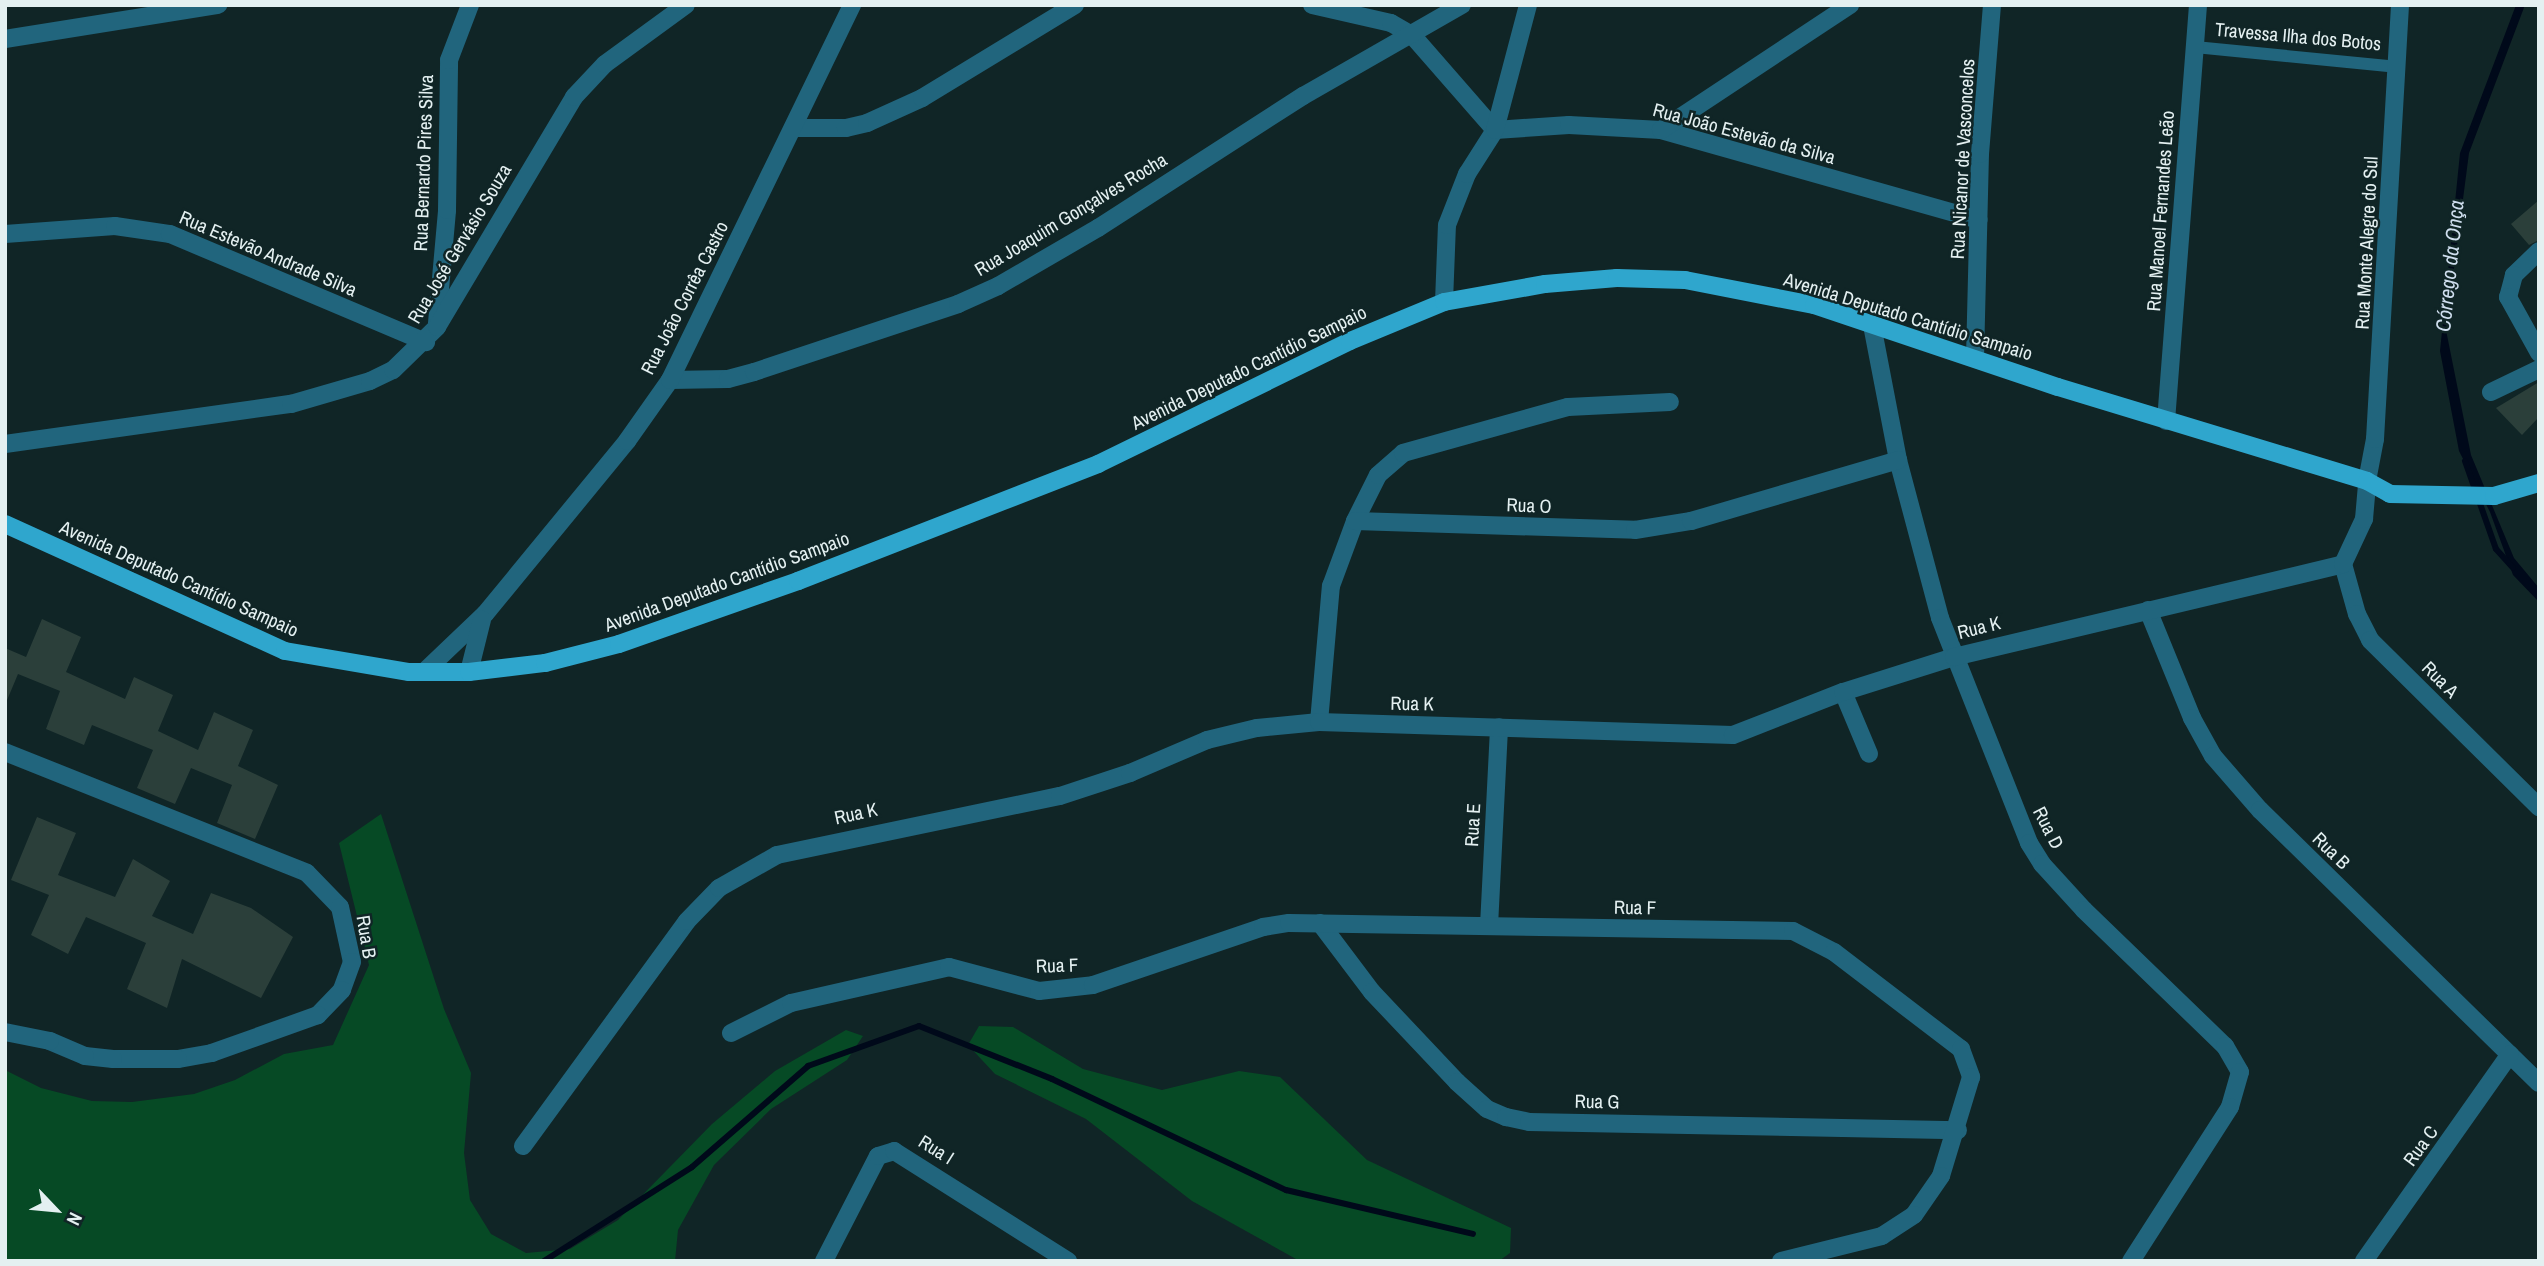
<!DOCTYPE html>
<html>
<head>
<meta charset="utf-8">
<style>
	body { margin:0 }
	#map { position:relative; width:2544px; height:1266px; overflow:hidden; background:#102526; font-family:"Archivo Narrow",sans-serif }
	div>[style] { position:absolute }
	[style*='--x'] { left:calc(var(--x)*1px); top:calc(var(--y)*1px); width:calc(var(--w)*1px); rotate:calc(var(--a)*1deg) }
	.green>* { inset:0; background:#064a25 }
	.water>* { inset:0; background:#00091a }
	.stream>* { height:6px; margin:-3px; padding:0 3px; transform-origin:3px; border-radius:3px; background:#00091a }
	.building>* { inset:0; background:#2b3f3a }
	.service>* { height:12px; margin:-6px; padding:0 6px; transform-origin:6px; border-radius:6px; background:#21657d }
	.minor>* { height:18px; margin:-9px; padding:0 9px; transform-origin:9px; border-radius:9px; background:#21657d }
	.tertiary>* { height:18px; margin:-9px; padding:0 9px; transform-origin:9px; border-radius:9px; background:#21657d }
	.primary>* { height:18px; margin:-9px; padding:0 9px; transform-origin:9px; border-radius:9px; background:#2fa6cd }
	span { translate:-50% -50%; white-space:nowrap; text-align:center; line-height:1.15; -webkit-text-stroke:5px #102526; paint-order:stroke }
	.street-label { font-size:19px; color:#e4f0f1 }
	.water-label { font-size:21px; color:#cfdeee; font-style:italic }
	.frame { position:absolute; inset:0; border:7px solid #e4f0f1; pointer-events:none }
	.north { position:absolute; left:21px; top:1175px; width:70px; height:70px; -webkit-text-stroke:5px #102526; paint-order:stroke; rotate:116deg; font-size:19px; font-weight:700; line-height:28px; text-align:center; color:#e4f0f1 }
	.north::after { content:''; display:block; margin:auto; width:24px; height:32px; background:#e4f0f1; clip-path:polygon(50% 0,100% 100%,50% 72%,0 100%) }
</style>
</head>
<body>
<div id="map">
	<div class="green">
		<div style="clip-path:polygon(381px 814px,444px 1009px,471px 1073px,464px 1153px,470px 1200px,491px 1234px,526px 1253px,570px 1249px,618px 1220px,712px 1124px,775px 1071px,846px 1030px,863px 1036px,847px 1060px,771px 1109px,714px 1165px,678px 1230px,675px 1261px,5px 1261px,5px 1070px,41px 1088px,92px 1101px,132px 1102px,194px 1094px,235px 1080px,284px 1054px,333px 1045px,369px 965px,339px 843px)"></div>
		<div style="clip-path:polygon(979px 1026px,1013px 1027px,1083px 1069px,1162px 1090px,1239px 1071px,1280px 1077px,1367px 1160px,1511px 1228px,1510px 1253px,1499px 1261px,1296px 1259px,1192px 1201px,1086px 1119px,995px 1074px,968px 1045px)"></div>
	</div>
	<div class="water">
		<div style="clip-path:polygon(2516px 5px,2525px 5px,2469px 153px,2446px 330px,2471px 455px,2514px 558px,2539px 588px,2539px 602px,2513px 575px,2490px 512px,2459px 451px,2440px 351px,2460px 153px)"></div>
	</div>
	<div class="stream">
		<div style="--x:2465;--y:461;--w:93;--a:70.6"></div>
		<div style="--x:2496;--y:549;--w:25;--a:48"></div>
		<div style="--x:544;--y:1261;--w:175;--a:-32.4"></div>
		<div style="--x:692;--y:1167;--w:154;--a:-41"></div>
		<div style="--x:808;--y:1066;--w:118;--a:-19.8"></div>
		<div style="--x:919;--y:1026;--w:143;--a:21.7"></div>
		<div style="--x:1052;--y:1079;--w:259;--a:25.4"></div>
		<div style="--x:1286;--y:1190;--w:192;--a:13.2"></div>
	</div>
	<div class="building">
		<div style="clip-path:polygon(2539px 200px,2539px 240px,2529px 245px,2511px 224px)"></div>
		<div style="clip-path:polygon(2539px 382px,2539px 417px,2522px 435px,2496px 408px)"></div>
		<div style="clip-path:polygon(42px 619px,81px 637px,66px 672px,125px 699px,134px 677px,173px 695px,158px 731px,198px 750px,214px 712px,253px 730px,238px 766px,278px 785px,255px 839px,217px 823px,232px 785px,191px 768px,175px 804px,137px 788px,153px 750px,92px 725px,84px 745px,46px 729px,60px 691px,18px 674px,5px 705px,5px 648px,26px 657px)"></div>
		<div style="clip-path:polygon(37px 817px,76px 833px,58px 875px,115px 897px,133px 859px,170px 881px,152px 916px,193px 934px,211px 893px,251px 908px,293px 937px,261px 998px,182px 959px,167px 1008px,127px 989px,146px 943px,86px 917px,68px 954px,31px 935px,49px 895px,11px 880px)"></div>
	</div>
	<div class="service">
		<div style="--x:2195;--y:47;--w:204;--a:5.6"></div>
	</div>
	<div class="minor">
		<div style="--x:1312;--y:5;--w:81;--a:12.8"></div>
		<div style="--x:1391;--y:23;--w:24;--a:30"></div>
		<div style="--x:1412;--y:35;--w:126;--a:48.9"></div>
		<div style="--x:5;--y:39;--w:216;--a:-9.1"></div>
		<div style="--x:793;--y:128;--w:53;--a:0"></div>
		<div style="--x:846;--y:128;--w:22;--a:-13"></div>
		<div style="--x:867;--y:123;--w:60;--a:-24.4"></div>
		<div style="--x:922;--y:98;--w:179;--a:-31.3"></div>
		<div style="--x:1495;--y:130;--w:74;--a:-3.9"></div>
		<div style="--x:1569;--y:125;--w:92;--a:3.1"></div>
		<div style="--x:1661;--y:130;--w:330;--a:15.8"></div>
		<div style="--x:1661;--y:130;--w:227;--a:-33.5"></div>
		<div style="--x:5;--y:234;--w:110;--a:-4.2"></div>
		<div style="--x:115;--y:226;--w:56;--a:8.3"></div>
		<div style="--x:170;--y:234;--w:278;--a:22.9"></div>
		<div style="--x:2539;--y:251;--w:35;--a:136"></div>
		<div style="--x:2514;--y:275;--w:23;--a:105"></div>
		<div style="--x:2508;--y:297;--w:64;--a:61"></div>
		<div style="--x:1444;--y:302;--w:77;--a:-87.8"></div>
		<div style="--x:1447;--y:225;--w:55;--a:-68.6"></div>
		<div style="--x:1467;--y:174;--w:52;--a:-57.5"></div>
		<div style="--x:1495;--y:130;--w:129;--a:-75.2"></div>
		<div style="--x:437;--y:323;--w:113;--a:-84.9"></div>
		<div style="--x:447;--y:210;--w:150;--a:-89.2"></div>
		<div style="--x:449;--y:60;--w:59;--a:-69.1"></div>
		<div style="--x:1872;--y:325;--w:137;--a:79.1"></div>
		<div style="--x:1898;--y:460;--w:163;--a:75.1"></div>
		<div style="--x:1940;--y:618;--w:242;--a:68.4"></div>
		<div style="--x:2029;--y:843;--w:25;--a:58"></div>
		<div style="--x:2042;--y:864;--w:62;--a:47.6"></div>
		<div style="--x:2084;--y:910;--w:196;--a:44"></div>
		<div style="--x:2225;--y:1046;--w:30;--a:60"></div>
		<div style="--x:2240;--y:1072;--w:36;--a:106"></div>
		<div style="--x:2230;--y:1107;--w:183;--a:122.7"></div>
		<div style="--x:1975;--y:358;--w:204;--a:-88.6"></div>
		<div style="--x:1980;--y:154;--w:149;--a:-85.4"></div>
		<div style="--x:670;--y:380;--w:58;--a:-1"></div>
		<div style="--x:728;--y:379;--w:27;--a:-15"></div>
		<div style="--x:754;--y:372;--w:215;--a:-18.4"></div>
		<div style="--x:958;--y:304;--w:44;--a:-24.2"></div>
		<div style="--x:998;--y:286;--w:116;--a:-30.1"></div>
		<div style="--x:1098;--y:228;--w:244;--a:-32.8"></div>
		<div style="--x:1303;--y:96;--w:183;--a:-29.8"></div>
		<div style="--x:2491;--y:392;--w:53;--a:-25.6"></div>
		<div style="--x:2166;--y:421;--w:417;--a:-85.6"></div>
		<div style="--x:5;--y:444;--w:289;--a:-8"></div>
		<div style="--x:291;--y:404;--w:82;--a:-16.2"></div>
		<div style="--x:370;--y:381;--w:25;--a:-26"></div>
		<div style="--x:393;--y:370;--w:62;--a:-44.3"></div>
		<div style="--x:437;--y:327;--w:268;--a:-59.2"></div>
		<div style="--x:574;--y:97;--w:45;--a:-46.8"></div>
		<div style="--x:605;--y:64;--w:100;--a:-36.1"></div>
		<div style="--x:1355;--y:521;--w:51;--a:-63.4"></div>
		<div style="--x:1378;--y:475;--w:33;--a:-41"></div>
		<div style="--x:1403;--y:453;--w:171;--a:-15.6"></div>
		<div style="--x:1568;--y:407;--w:102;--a:-2.8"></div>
		<div style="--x:2343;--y:564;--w:52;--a:74.4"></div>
		<div style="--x:2357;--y:614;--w:29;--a:63"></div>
		<div style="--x:2370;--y:640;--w:238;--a:44.7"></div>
		<div style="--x:2148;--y:610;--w:117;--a:67.8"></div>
		<div style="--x:2192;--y:718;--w:43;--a:61.1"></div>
		<div style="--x:2213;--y:756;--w:72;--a:49"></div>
		<div style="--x:2260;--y:810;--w:390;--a:44.4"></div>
		<div style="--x:424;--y:672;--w:84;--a:-43.6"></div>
		<div style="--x:485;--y:614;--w:224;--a:-50.6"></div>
		<div style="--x:627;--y:441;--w:75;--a:-54.8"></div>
		<div style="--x:670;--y:380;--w:417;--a:-64.1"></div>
		<div style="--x:469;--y:672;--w:54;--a:-76"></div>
		<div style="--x:1843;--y:692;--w:67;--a:67.2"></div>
		<div style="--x:1319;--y:722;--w:137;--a:-85"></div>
		<div style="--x:1331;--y:586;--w:69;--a:-69.7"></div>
		<div style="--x:1355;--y:521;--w:280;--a:1.8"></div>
		<div style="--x:1635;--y:530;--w:57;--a:-9.1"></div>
		<div style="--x:1691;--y:521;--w:216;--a:-16.4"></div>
		<div style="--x:5;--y:752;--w:325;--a:21.8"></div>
		<div style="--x:307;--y:873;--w:47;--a:45.9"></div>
		<div style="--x:340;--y:907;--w:56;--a:77.7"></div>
		<div style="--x:352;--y:962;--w:30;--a:110"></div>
		<div style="--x:342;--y:990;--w:35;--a:134"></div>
		<div style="--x:318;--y:1015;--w:113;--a:160.3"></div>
		<div style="--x:212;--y:1053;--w:35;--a:170"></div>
		<div style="--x:178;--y:1059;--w:65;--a:180"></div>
		<div style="--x:113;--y:1059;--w:28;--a:-174"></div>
		<div style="--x:85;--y:1056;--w:38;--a:-157"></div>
		<div style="--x:50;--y:1041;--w:46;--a:-168.7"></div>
		<div style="--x:1320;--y:923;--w:86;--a:53"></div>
		<div style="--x:1372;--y:992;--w:124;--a:46.6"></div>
		<div style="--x:1457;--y:1082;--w:40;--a:42"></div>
		<div style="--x:1487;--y:1109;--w:21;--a:23"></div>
		<div style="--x:1506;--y:1117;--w:24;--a:12"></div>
		<div style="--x:1529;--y:1122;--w:429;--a:1.1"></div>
		<div style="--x:1489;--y:926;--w:199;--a:-87.1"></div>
		<div style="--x:731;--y:1033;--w:67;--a:-26.6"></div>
		<div style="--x:791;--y:1003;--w:162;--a:-12.8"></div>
		<div style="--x:949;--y:967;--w:93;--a:14.9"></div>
		<div style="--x:1039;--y:991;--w:54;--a:-6.3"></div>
		<div style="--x:1093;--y:985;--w:180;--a:-18.8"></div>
		<div style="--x:1263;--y:927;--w:26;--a:-9"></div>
		<div style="--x:1289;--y:923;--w:504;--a:0.91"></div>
		<div style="--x:1793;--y:931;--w:46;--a:27.1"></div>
		<div style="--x:1834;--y:952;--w:160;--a:37.4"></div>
		<div style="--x:1961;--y:1049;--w:30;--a:70"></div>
		<div style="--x:1971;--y:1077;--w:103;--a:106.9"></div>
		<div style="--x:1941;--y:1176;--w:47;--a:124.7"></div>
		<div style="--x:1914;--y:1215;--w:38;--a:147"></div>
		<div style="--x:1882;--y:1236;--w:104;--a:166.1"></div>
		<div style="--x:523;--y:1146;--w:278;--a:-53.9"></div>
		<div style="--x:687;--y:921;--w:46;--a:-45.9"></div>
		<div style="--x:719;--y:888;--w:67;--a:-29.6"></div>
		<div style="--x:777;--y:855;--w:289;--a:-11.8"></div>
		<div style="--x:1060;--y:796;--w:74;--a:-18.2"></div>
		<div style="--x:1130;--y:773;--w:84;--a:-23.2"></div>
		<div style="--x:1207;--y:740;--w:51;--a:-13.5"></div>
		<div style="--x:1257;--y:728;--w:62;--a:-5.5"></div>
		<div style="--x:1319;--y:722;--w:414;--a:1.8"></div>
		<div style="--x:1733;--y:735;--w:118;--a:-21.4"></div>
		<div style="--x:1843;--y:692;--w:116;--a:-17.5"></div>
		<div style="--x:1954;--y:657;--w:400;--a:-13.4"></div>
		<div style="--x:2343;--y:564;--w:50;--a:-65"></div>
		<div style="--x:2364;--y:519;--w:38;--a:-85"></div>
		<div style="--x:824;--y:1261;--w:118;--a:-62.8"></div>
		<div style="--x:878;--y:1156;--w:17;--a:-17"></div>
		<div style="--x:894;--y:1151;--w:206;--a:32.3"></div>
		<div style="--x:2364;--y:1261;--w:253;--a:-54.8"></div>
	</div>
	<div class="tertiary">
		<div style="--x:2367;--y:481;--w:43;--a:-79.2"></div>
		<div style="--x:2375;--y:439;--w:435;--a:-86.7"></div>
	</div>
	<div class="primary">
		<div style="--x:5;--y:524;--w:307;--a:24.4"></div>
		<div style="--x:285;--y:651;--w:126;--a:9.6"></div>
		<div style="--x:409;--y:672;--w:60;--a:0"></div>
		<div style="--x:469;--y:672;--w:77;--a:-6.8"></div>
		<div style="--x:545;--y:663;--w:76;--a:-14.4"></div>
		<div style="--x:619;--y:644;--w:190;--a:-19.4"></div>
		<div style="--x:798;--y:581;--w:322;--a:-21.3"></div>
		<div style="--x:1098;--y:464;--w:280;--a:-26"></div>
		<div style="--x:1350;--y:341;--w:102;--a:-22.5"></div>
		<div style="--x:1444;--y:302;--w:103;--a:-10.1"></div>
		<div style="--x:1545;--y:284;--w:72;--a:-4.8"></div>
		<div style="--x:1617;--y:278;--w:68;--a:1.7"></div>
		<div style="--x:1685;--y:280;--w:131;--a:11"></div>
		<div style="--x:1814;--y:305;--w:257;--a:18.6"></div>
		<div style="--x:2058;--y:387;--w:323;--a:16.9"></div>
		<div style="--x:2367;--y:481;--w:26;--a:29"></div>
		<div style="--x:2390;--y:494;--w:104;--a:1.1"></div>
		<div style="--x:2494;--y:496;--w:47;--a:-16.1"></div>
	</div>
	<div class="street-label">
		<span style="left:2298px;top:37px;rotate:5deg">Travessa Ilha dos Botos</span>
		<span style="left:1744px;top:134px;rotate:15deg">Rua João Estevão da Silva</span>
		<span style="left:1963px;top:159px;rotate:-87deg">Rua Nicanor de Vasconcelos</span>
		<span style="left:424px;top:163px;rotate:-88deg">Rua Bernardo Pires Silva</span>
		<span style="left:2161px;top:211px;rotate:-86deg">Rua Manoel Fernandes Leão</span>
		<span style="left:1071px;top:215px;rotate:-31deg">Rua Joaquim Gonçalves Rocha</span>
		<span style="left:2367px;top:243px;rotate:-87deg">Rua Monte Alegre do Sul</span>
		<span style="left:460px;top:244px;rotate:-59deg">Rua José Gervásio Souza</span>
		<span style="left:268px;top:254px;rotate:23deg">Rua Estevão Andrade Silva</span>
		<span style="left:685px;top:298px;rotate:-63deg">Rua João Corrêa Castro</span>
		<span style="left:1908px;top:317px;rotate:17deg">Avenida Deputado Cantídio Sampaio</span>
		<span style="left:1249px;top:368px;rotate:-26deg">Avenida Deputado Cantídio Sampaio</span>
		<span style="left:1529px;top:506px;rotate:2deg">Rua O</span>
		<span style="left:179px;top:579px;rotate:24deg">Avenida Deputado Cantídio Sampaio</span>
		<span style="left:727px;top:582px;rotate:-20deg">Avenida Deputado Cantídio Sampaio</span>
		<span style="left:1979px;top:628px;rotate:-14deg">Rua K</span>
		<span style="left:2440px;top:680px;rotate:45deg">Rua A</span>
		<span style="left:1412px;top:704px;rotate:1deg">Rua K</span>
		<span style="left:856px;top:814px;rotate:-12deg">Rua K</span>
		<span style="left:1473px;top:825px;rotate:-87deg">Rua E</span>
		<span style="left:2048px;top:828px;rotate:63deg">Rua D</span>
		<span style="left:2331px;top:851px;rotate:44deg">Rua B</span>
		<span style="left:1635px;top:908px;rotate:1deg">Rua F</span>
		<span style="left:366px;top:937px;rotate:81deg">Rua B</span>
		<span style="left:1057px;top:966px;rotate:-2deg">Rua F</span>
		<span style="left:1597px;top:1102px;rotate:1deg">Rua G</span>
		<span style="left:2421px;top:1146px;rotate:-54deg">Rua C</span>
		<span style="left:936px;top:1150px;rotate:32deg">Rua I</span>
	</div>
	<div class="water-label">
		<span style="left:2450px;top:266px;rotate:-84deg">Córrego da Onça</span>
	</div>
	<div class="frame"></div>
	<div class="north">N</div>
</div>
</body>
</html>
